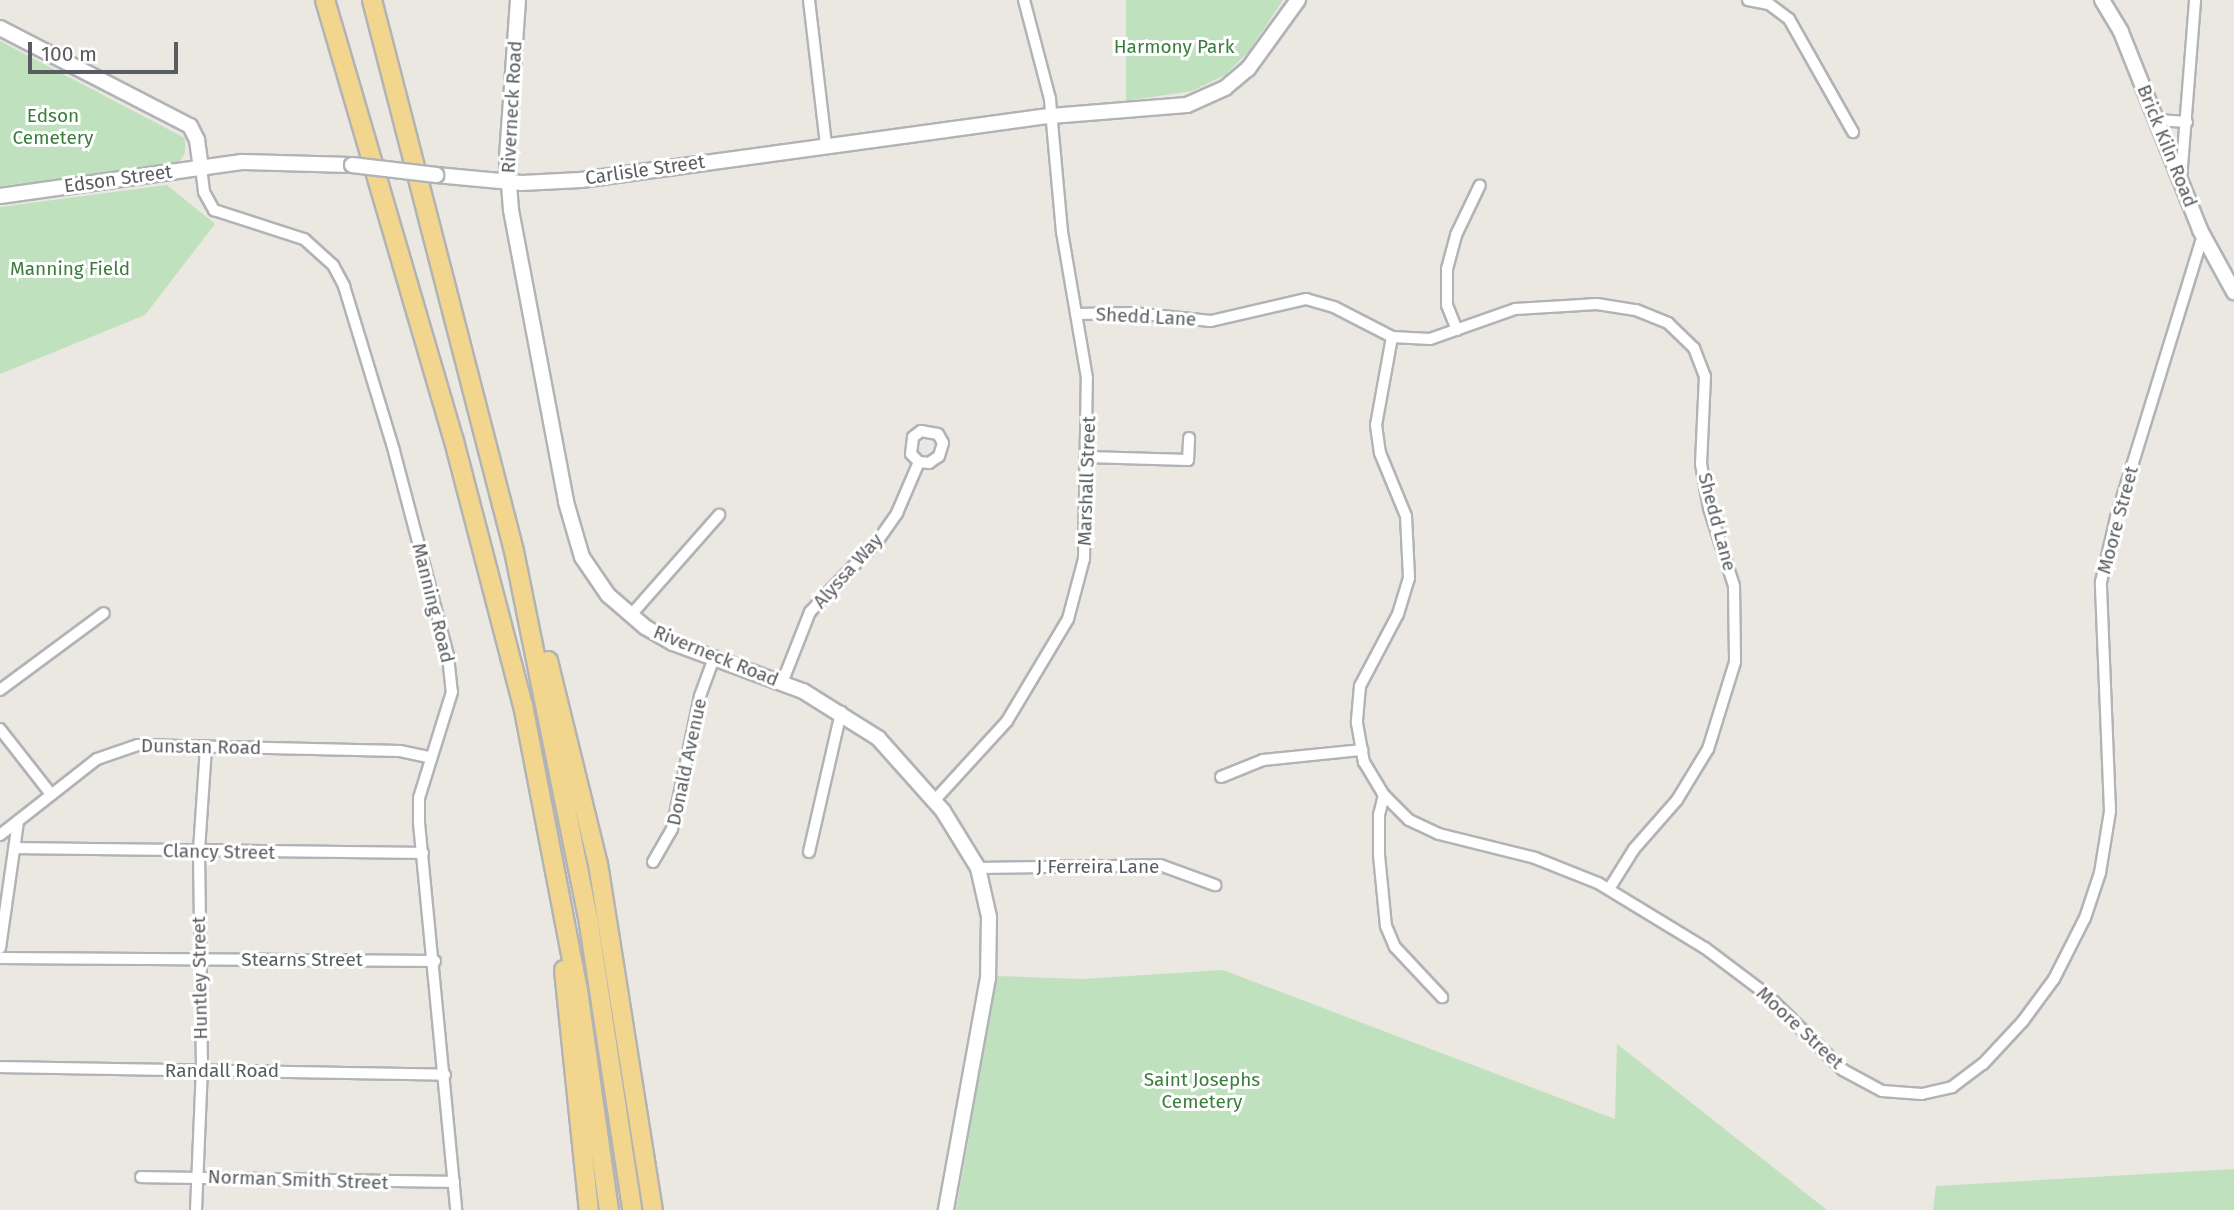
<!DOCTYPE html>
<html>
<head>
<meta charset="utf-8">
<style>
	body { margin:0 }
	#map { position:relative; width:2234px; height:1210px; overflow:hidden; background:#eae8e0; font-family:"Fira Sans",sans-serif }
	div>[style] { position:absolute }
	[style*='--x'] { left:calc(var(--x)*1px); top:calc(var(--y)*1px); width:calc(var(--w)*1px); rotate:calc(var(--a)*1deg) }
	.green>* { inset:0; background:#bfe1be }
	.roads { filter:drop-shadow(2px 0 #b1b3b7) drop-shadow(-2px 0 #b1b3b7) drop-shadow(0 2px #b1b3b7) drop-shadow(0 -2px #b1b3b7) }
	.street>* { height:10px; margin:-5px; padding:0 5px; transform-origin:5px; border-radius:5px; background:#fff }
	.secondary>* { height:14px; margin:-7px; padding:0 7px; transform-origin:7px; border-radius:7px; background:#fff }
	.highway>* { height:18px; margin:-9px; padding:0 9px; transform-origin:9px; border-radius:9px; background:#f3d68e }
	.bridges { filter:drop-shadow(2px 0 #b0b3b7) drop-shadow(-2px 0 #b0b3b7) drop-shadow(0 2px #b0b3b7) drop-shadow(0 -2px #b0b3b7) }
	.secondary-bridge>* { height:14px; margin:-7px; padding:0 7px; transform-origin:7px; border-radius:7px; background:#fff }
	span { translate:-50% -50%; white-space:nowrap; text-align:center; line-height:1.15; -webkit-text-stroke:6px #fff; paint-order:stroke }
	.park-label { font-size:19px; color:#3a7d3b }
	.street-label { font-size:19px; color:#595c60 }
	.scale { position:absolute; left:28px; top:42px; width:150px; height:32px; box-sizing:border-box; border:4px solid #595c60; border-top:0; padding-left:9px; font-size:21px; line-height:24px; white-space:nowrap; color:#595c60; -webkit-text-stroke:5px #fff; paint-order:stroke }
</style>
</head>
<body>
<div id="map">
	<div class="green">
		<div style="clip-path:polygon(1126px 0,1283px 0,1249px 51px,1225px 75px,1192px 91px,1126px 101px)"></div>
		<div style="clip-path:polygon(0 41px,185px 138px,185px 153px,178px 164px,0 186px)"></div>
		<div style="clip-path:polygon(167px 185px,215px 224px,145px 315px,0 374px,0 207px)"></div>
		<div style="clip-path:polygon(1223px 970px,1615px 1119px,1617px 1044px,1827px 1210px,956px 1210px,997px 976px,1082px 979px)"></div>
		<div style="clip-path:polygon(2234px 1169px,2234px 1210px,1933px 1210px,1936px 1186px)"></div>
	</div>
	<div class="roads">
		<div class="street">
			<div style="--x:809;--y:0;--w:146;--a:83.3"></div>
			<div style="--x:1748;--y:0;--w:21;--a:11"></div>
			<div style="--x:1769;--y:4;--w:25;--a:37"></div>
			<div style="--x:1789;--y:19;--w:130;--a:60.5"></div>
			<div style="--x:2157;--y:120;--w:30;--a:4"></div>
			<div style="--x:201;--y:167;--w:25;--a:83"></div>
			<div style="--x:204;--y:192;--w:21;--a:61"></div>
			<div style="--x:214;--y:210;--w:95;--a:17.9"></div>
			<div style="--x:304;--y:239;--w:39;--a:42"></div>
			<div style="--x:333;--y:265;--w:24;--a:62"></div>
			<div style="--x:344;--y:286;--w:172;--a:73.1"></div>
			<div style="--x:394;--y:451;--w:212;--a:75.2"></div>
			<div style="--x:448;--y:656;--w:36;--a:84"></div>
			<div style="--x:452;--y:692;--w:111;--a:107.3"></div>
			<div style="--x:419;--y:798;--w:25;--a:90"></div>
			<div style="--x:419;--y:823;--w:389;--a:84.5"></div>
			<div style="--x:2181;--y:179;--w:180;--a:-85.5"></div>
			<div style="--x:1076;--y:314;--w:57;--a:-1"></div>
			<div style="--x:1133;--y:313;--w:78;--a:5.9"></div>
			<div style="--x:1211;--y:321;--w:98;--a:-13"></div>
			<div style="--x:1306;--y:299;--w:29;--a:16"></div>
			<div style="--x:1334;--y:307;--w:65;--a:27.3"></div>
			<div style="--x:1392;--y:337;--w:38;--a:3"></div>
			<div style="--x:1430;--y:339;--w:90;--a:-19.4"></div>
			<div style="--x:1515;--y:309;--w:82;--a:-3.5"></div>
			<div style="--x:1597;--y:304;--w:39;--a:9"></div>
			<div style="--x:1636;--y:310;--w:35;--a:22"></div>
			<div style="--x:1668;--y:323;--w:36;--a:44"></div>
			<div style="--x:1694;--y:348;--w:30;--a:69"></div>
			<div style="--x:1705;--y:376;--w:88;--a:92.6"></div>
			<div style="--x:1701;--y:464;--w:45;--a:79.7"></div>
			<div style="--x:1709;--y:508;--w:82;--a:72.2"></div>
			<div style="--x:1734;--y:586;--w:76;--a:89.2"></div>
			<div style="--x:1735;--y:662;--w:91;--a:107.2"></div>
			<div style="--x:1708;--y:749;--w:60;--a:121.3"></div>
			<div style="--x:1677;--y:800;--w:65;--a:131.3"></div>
			<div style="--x:1634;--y:849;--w:47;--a:122"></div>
			<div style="--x:1457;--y:330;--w:27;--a:-112"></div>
			<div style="--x:1447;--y:305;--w:36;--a:-90"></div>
			<div style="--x:1447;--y:269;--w:35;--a:-75"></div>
			<div style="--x:1456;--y:235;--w:55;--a:-64.4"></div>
			<div style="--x:1392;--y:337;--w:89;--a:100.3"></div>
			<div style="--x:1376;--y:425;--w:28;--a:82"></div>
			<div style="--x:1380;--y:453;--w:68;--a:67.6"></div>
			<div style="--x:1406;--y:516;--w:62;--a:87.2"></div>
			<div style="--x:1409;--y:578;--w:38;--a:107"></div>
			<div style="--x:1398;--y:614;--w:81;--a:117.8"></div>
			<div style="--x:1360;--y:686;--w:37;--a:95"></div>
			<div style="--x:1357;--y:723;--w:40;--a:80"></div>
			<div style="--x:1364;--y:762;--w:39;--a:59"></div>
			<div style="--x:1384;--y:795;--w:35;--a:45"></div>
			<div style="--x:1409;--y:820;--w:33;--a:25"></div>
			<div style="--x:1439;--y:834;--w:99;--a:14"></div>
			<div style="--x:1535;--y:858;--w:68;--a:21.6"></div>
			<div style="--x:1598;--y:883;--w:125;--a:31.3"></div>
			<div style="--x:1705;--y:948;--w:76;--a:37"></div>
			<div style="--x:1766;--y:994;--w:108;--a:44.6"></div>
			<div style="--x:1843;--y:1070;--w:44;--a:28.3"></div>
			<div style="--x:1882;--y:1091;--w:40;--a:4.3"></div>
			<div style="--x:1922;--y:1094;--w:31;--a:-13"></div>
			<div style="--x:1952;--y:1087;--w:39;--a:-37"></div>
			<div style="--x:1983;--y:1064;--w:59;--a:-47.1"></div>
			<div style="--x:2023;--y:1021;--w:52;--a:-53.6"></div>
			<div style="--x:2054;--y:979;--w:68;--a:-63.1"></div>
			<div style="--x:2085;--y:918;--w:47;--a:-71.6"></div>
			<div style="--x:2100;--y:873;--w:63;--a:-80.8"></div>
			<div style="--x:2110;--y:811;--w:229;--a:-92.3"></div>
			<div style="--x:2101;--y:582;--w:66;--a:-76.8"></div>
			<div style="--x:2116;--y:518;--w:295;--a:-72.9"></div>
			<div style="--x:1087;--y:457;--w:101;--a:1.7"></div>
			<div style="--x:1188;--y:460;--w:22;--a:-87"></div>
			<div style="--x:630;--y:616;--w:135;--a:-48.6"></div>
			<div style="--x:782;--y:683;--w:76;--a:-68.5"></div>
			<div style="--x:810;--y:612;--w:100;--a:-46.6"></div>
			<div style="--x:879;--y:539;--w:32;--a:-55"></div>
			<div style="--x:897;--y:513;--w:56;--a:-66.7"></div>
			<div style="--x:919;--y:462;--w:11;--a:-135"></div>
			<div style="--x:911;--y:454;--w:17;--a:-83"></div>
			<div style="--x:913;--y:437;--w:10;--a:-37"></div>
			<div style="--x:921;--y:431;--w:17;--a:10"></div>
			<div style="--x:938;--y:434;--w:10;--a:61"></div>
			<div style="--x:943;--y:443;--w:14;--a:107"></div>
			<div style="--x:939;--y:456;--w:12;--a:145"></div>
			<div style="--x:929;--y:463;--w:10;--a:-174"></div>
			<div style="--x:0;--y:690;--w:129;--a:-36.5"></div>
			<div style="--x:0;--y:729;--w:83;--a:51.9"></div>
			<div style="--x:1221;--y:777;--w:45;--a:-22"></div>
			<div style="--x:1263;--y:760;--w:100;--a:-5.8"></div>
			<div style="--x:1384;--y:795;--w:21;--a:104"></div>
			<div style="--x:1379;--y:815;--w:40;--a:90"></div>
			<div style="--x:1379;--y:855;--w:71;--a:84.4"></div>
			<div style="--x:1386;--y:926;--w:23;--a:67"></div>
			<div style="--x:1395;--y:947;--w:69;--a:46.8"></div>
			<div style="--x:934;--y:801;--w:108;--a:-47.6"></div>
			<div style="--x:1007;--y:721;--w:119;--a:-59.1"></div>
			<div style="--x:1068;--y:619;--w:62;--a:-75.1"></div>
			<div style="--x:1084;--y:559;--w:181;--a:-89.1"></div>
			<div style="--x:1087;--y:378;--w:148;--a:-99.7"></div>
			<div style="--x:1062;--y:232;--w:134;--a:-95.2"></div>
			<div style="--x:1050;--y:99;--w:102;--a:-104.7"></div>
			<div style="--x:0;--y:835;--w:123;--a:-38.1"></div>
			<div style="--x:97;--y:759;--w:43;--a:-18.9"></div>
			<div style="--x:138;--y:745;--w:262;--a:1.3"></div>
			<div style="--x:400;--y:751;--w:30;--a:12"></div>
			<div style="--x:15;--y:848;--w:408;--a:0.7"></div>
			<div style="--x:809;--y:852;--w:144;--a:-77.1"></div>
			<div style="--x:653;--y:862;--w:38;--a:-60"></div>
			<div style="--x:672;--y:829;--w:136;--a:-78.1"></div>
			<div style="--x:700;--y:696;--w:40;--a:-69.8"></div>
			<div style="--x:978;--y:868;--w:182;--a:-0.9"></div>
			<div style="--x:1160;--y:865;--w:59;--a:20"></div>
			<div style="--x:0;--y:948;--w:128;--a:-81.9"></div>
			<div style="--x:0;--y:958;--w:435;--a:0.4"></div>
			<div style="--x:0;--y:1067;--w:445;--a:1"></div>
			<div style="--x:141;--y:1177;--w:313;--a:0.9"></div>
			<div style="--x:196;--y:1210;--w:143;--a:-87.6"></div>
			<div style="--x:202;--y:1067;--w:217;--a:-90.8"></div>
			<div style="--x:199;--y:850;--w:104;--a:-86.1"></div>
		</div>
		<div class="secondary">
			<div style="--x:518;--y:0;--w:158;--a:94"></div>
			<div style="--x:507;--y:158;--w:52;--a:85.6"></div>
			<div style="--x:511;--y:210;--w:297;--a:79.3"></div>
			<div style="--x:566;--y:502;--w:57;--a:73.8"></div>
			<div style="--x:582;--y:557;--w:46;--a:55.6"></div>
			<div style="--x:608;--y:595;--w:49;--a:40.9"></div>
			<div style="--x:645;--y:627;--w:32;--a:30"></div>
			<div style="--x:673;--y:643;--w:139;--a:20.3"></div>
			<div style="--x:803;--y:691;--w:89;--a:32.1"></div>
			<div style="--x:878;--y:738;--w:98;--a:48.3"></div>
			<div style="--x:943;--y:811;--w:67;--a:58.4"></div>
			<div style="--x:978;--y:868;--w:50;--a:77.3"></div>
			<div style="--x:989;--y:917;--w:61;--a:90.9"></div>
			<div style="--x:988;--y:978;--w:236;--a:100.3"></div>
			<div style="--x:2102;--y:0;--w:37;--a:59"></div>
			<div style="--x:2121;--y:32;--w:213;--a:68.2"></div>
			<div style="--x:2200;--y:230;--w:71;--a:61.3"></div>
			<div style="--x:0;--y:28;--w:214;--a:27.3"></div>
			<div style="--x:190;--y:126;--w:16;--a:63"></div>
			<div style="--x:197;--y:140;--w:27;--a:82"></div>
			<div style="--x:436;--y:175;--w:86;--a:5.3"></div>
			<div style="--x:522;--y:183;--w:59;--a:-2.9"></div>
			<div style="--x:581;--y:180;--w:474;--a:-7.8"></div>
			<div style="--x:1051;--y:116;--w:136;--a:-4.6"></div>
			<div style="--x:1187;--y:105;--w:42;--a:-24.1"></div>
			<div style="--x:1225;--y:88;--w:30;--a:-40"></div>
			<div style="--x:1248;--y:69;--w:85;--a:-54.1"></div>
			<div style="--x:0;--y:196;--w:244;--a:-8"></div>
			<div style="--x:242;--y:162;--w:110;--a:1.6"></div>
		</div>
		<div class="highway">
			<div style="--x:325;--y:0;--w:459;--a:73.7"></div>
			<div style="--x:454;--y:441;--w:273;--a:75.4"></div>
			<div style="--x:523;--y:705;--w:290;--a:79.1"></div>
			<div style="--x:578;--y:990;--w:222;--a:82"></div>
			<div style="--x:372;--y:0;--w:569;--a:75.55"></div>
			<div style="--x:514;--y:551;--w:380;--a:78.6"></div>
			<div style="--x:589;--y:924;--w:289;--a:81.4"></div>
			<div style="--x:548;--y:661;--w:209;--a:76.2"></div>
			<div style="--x:598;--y:864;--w:350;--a:81"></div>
			<div style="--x:564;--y:970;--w:241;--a:84.1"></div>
		</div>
	</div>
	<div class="bridges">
		<div class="secondary-bridge">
			<div style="--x:352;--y:165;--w:85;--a:6.8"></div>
		</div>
	</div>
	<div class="park-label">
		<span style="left:1174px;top:47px">Harmony Park</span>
		<span style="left:53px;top:127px">Edson<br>Cemetery</span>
		<span style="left:70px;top:269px">Manning Field</span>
		<span style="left:1202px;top:1091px">Saint Josephs<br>Cemetery</span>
	</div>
	<div class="street-label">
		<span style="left:512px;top:107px;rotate:-87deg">Riverneck Road</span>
		<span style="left:2167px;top:146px;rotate:68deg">Brick Kiln Road</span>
		<span style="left:645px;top:170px;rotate:-8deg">Carlisle Street</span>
		<span style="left:118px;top:179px;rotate:-8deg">Edson Street</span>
		<span style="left:1146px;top:317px;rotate:3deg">Shedd Lane</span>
		<span style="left:1087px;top:481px;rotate:-88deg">Marshall Street</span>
		<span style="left:2118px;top:520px;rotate:-75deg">Moore Street</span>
		<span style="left:1717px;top:522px;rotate:75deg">Shedd Lane</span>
		<span style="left:848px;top:571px;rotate:-48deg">Alyssa Way</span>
		<span style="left:433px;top:603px;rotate:76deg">Manning Road</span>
		<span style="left:716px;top:656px;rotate:22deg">Riverneck Road</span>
		<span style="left:201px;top:747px;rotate:1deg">Dunstan Road</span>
		<span style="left:687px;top:762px;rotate:-78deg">Donald Avenue</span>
		<span style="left:219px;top:852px;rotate:1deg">Clancy Street</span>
		<span style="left:1098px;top:867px">J Ferreira Lane</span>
		<span style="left:302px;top:960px">Stearns Street</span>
		<span style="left:200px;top:978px;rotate:-91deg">Huntley Street</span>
		<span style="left:1800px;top:1028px;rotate:43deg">Moore Street</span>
		<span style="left:222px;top:1071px">Randall Road</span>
		<span style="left:298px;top:1180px;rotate:2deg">Norman Smith Street</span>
	</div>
	<div class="scale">100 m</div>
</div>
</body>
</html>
